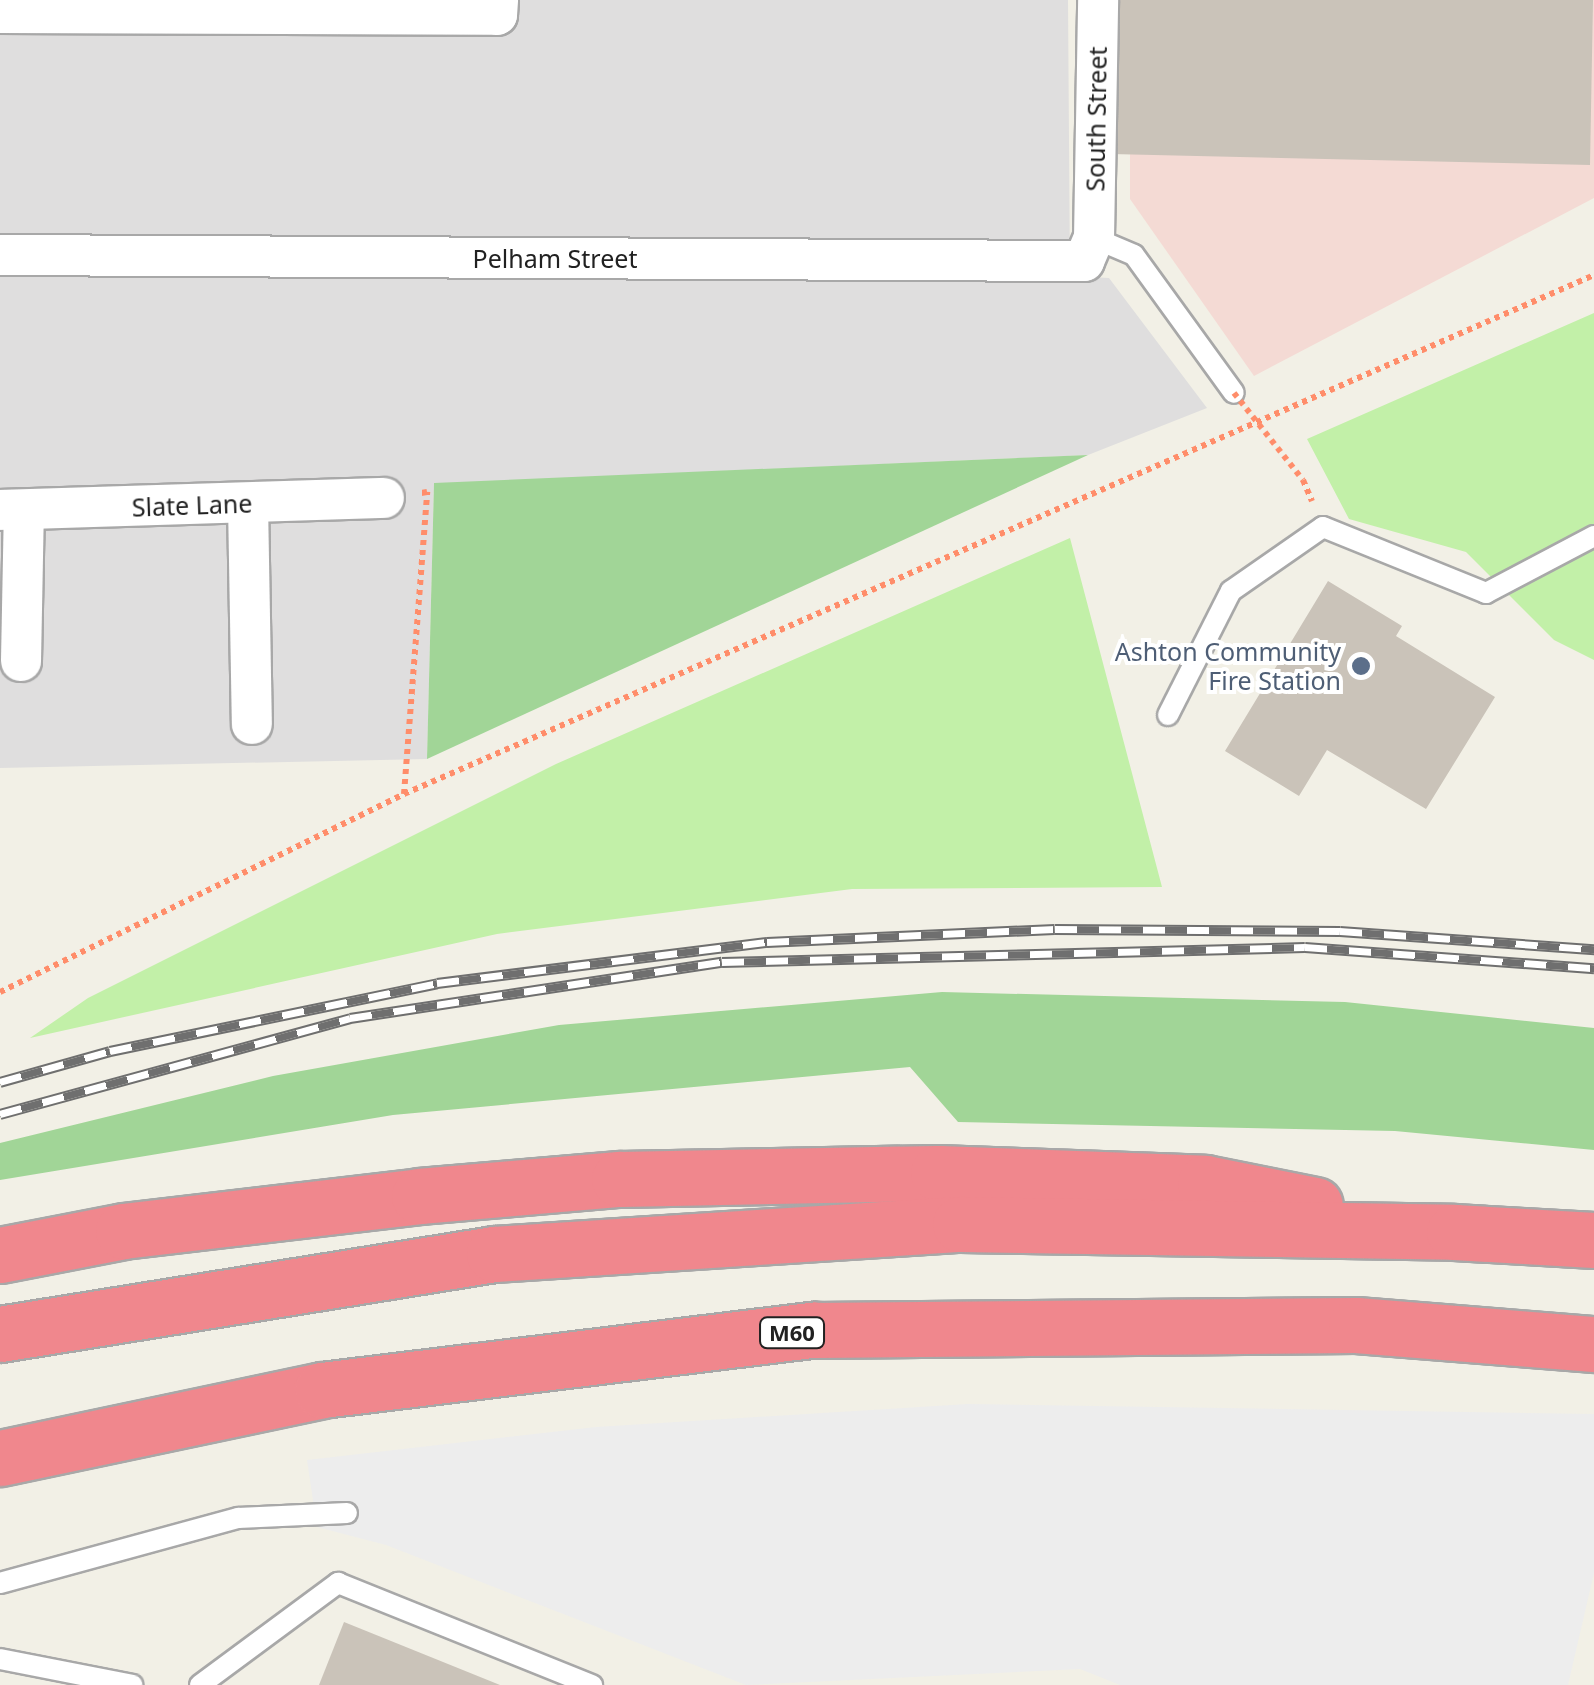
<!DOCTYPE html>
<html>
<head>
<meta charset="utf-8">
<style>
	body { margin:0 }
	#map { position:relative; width:1594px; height:1685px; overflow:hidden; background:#f2f0e6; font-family:"Noto Sans",sans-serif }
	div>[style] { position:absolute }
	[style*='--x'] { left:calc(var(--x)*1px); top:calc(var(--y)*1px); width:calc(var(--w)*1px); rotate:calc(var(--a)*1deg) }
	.residential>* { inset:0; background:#dfdede }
	.commercial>* { inset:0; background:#f4dad4 }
	.grass>* { inset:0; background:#c2f0a8 }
	.forest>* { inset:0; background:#a1d597 }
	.parking>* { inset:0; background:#ededed }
	.building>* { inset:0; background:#cac3b9 }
	.path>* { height:6px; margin-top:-3px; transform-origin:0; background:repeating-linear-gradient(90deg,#ff8d6a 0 5px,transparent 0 10px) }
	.roads { filter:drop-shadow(2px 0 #a8a8a8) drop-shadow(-2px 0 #a8a8a8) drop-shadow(0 2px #a8a8a8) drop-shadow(0 -2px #a8a8a8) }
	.lane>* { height:20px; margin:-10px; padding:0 10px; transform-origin:10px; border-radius:10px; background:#fff }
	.street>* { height:40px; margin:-20px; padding:0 20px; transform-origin:20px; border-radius:20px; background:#fff }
	.highway>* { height:55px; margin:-27.5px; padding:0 27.5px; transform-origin:27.5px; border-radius:27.5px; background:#f0878d }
	.rail>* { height:11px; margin-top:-5.5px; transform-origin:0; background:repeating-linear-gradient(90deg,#fff 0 22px,#6f6f6f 0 44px); box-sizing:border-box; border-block:2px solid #6f6f6f }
	.path-bridge>* { height:6px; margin-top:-3px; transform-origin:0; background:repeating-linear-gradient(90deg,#ff8d6a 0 5px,transparent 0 10px) }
	.dots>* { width:28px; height:28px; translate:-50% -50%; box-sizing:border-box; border:5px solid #fff; border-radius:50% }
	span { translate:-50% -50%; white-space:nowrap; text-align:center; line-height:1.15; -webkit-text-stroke:8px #fff; paint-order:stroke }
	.shield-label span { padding:2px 8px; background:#fff; border:2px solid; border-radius:8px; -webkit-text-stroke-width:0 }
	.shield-label { font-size:22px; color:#212121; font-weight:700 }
	.street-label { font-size:25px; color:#212121 }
	.service-label { font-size:25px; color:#4e5e75 }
	.right { translate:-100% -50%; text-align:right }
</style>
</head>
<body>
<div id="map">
	<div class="residential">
		<div style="clip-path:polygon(0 0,1068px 0,1070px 276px,1109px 278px,1207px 408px,1088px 455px,434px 484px,427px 759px,0 768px)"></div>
	</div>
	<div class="commercial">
		<div style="clip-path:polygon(1130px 0,1594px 0,1594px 198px,1254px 376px,1130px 199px)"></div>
	</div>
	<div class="grass">
		<div style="clip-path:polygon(1594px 313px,1594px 660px,1554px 640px,1466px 552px,1349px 519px,1307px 439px)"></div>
		<div style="clip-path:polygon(1070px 538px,1162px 887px,852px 889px,497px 934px,30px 1038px,88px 998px,556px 764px)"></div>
	</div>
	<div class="forest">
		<div style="clip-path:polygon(1088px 455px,427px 759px,434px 483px)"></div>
		<div style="clip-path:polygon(942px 992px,1345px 1002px,1594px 1028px,1594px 1150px,1395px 1131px,958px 1122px,910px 1067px,393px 1115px,0 1180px,0 1143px,273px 1076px,559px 1025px)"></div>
	</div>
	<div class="parking">
		<div style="clip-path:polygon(968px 1404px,1594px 1414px,1594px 1573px,1568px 1685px,1120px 1685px,1080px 1669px,746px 1685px,386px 1545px,317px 1527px,307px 1460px,596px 1427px)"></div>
	</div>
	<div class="building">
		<div style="clip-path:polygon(1114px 0,1593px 0,1590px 165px,1111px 154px)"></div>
		<div style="clip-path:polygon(1328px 581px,1402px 626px,1396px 636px,1495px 697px,1426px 809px,1327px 750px,1299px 796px,1225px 751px)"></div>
		<div style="clip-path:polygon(344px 1622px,500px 1685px,319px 1685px)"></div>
	</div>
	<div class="path">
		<div style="--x:1303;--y:480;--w:23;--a:67"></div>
		<div style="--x:404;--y:794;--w:303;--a:-85.6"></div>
		<div style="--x:427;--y:492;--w:6;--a:171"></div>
		<div style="--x:0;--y:992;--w:450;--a:-26.1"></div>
		<div style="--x:404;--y:794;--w:1298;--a:-23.56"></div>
	</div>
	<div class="roads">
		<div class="lane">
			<div style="--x:1094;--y:238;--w:43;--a:23"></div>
			<div style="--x:1134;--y:255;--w:170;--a:54.1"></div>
			<div style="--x:1168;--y:715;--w:139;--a:-63.1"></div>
			<div style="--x:1231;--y:591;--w:112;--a:-34.8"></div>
			<div style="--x:1323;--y:527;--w:176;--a:22"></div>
			<div style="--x:1486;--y:593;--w:122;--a:-27.8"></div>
			<div style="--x:0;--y:1583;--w:247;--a:-15.3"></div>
			<div style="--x:238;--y:1518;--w:109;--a:-2.6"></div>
			<div style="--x:0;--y:1659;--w:135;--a:11.1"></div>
			<div style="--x:200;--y:1685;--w:172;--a:-36.5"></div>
			<div style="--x:338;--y:1583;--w:274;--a:21.9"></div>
		</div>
		<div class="street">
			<div style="--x:0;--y:13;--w:497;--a:0.2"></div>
			<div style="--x:497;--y:15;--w:15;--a:-86"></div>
			<div style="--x:0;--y:255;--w:1084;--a:0.32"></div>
			<div style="--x:1084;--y:261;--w:25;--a:-67"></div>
			<div style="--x:1094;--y:238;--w:238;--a:-89"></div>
			<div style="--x:248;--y:503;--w:221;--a:89"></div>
			<div style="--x:0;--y:510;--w:384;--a:-1.8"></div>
			<div style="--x:21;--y:661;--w:150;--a:-88.9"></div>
		</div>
		<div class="highway">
			<div style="--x:0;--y:1255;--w:125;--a:-11"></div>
			<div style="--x:123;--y:1231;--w:298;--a:-6.7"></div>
			<div style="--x:419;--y:1196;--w:201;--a:-4.9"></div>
			<div style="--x:619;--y:1179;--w:319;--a:-1.1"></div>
			<div style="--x:938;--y:1173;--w:267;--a:2.1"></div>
			<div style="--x:1205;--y:1183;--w:112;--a:11.3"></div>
			<div style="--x:0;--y:1334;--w:500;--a:-9.2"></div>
			<div style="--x:494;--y:1254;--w:467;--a:-3.7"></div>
			<div style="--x:960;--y:1224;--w:494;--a:0.9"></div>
			<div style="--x:1454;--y:1232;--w:140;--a:3.3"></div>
			<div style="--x:0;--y:1458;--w:329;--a:-11.9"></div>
			<div style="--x:322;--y:1390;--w:496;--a:-7"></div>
			<div style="--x:814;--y:1330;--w:542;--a:-0.53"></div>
			<div style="--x:1356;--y:1325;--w:239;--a:4.6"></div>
		</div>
	</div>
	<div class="rail">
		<div style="--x:0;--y:1082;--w:114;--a:-15.7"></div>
		<div style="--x:110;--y:1051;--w:334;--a:-11.7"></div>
		<div style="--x:437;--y:983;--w:333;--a:-7.1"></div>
		<div style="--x:767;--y:942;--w:288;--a:-2.6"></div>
		<div style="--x:1055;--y:929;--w:285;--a:0.4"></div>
		<div style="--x:1340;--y:931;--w:255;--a:4.1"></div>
		<div style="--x:0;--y:1114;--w:363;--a:-15.3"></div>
		<div style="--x:350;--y:1018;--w:376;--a:-8.6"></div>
		<div style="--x:722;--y:962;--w:583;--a:-1.47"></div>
		<div style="--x:1305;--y:947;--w:290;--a:4.2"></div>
	</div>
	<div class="path-bridge">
		<div style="--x:1234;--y:393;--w:111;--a:51.6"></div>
	</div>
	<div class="dots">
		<div style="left:1361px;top:666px;background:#5c6f8a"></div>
	</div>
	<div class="shield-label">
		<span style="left:792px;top:1333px">M60</span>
	</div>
	<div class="street-label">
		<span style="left:1096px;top:119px;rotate:-89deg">South Street</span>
		<span style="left:555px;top:258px">Pelham Street</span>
		<span style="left:192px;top:505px;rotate:-2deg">Slate Lane</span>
	</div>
	<div class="service-label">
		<span class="right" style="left:1341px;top:666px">Ashton Community<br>Fire Station</span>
	</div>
</div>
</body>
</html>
